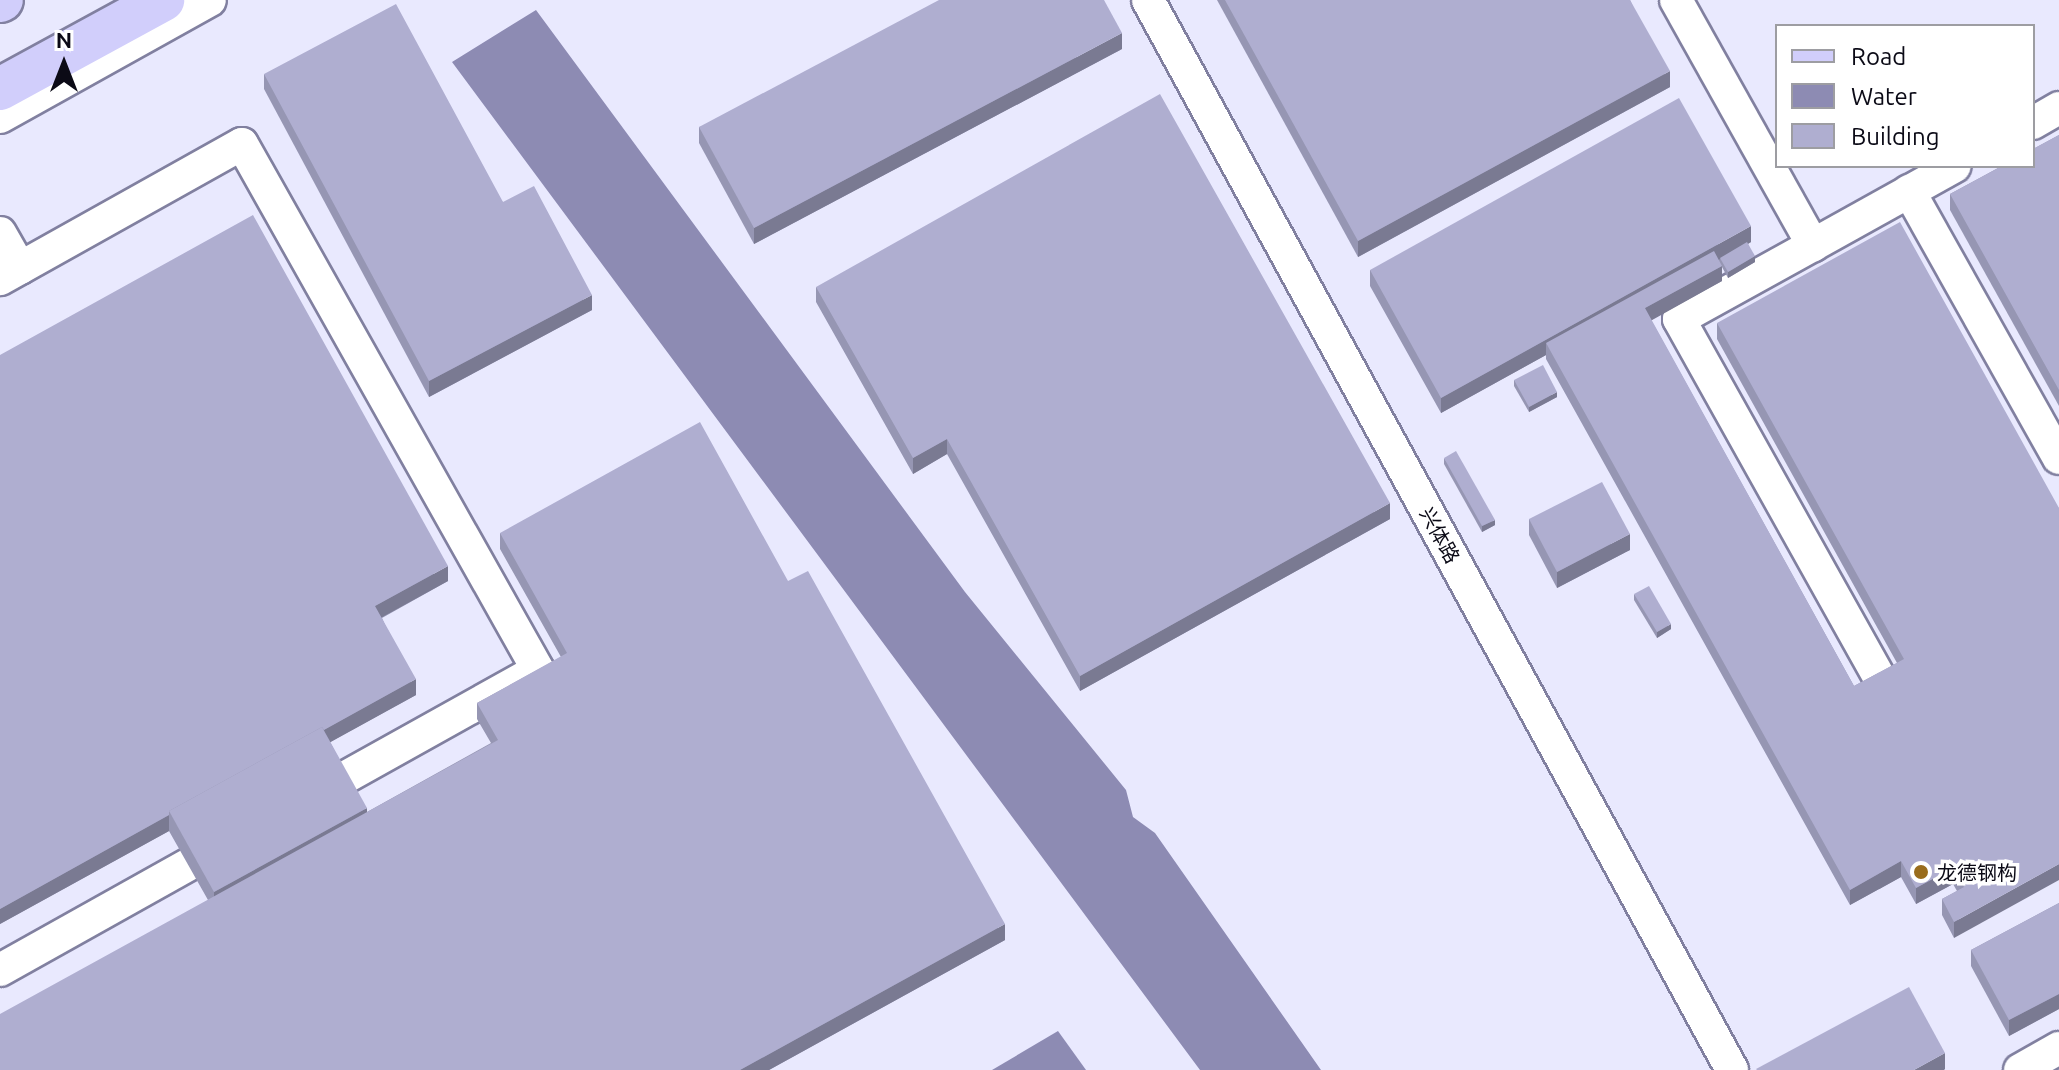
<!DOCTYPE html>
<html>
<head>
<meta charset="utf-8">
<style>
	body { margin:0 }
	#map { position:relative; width:2059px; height:1070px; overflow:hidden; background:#e9e9fe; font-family:Ubuntu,"Noto Sans SC",sans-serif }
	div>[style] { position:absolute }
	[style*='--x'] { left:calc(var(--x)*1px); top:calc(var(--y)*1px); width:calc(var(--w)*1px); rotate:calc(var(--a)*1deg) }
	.water>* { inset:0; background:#8d8bb3 }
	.roads { filter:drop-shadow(2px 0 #8180a0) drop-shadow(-2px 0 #8180a0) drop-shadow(0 2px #8180a0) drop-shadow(0 -2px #8180a0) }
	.minor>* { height:32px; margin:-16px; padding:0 16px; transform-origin:16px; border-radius:16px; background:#fff }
	.major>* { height:42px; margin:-21px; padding:0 21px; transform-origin:21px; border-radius:21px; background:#d1cefb }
	.wall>* { inset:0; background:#9696b3 }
	.shaded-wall>* { inset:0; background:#7a7a92 }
	.building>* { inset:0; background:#afaed0 }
	.dots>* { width:22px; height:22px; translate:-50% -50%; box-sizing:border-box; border:4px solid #fff; border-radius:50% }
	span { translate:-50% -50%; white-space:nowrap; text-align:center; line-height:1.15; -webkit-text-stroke:7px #fff; paint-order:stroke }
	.street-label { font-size:20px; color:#0b0a16 }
	.poi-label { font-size:20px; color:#0b0a16 }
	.left { translate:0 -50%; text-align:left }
	.legend { position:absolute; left:1775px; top:24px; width:260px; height:144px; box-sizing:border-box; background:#fff; border:2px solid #9d9da2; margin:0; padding:10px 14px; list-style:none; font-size:24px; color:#0b0a16 }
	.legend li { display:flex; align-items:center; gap:16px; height:40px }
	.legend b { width:40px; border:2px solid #9d9da2 }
	.north { position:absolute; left:24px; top:24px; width:80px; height:80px; -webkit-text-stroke:6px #fff; paint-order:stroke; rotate:0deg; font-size:22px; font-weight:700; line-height:32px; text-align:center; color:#0b0a16 }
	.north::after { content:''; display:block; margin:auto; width:28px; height:36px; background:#0b0a16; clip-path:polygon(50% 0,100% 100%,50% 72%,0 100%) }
</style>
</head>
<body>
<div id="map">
	<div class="water">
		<div style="clip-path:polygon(536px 10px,965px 592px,1126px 790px,1133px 817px,1155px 833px,1321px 1070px,1200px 1070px,452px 62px)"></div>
		<div style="clip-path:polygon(1058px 1031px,1086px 1070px,992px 1070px)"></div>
	</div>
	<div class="roads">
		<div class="minor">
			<div style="--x:1148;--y:0;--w:1219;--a:61.37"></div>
			<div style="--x:1676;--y:0;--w:281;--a:60.8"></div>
			<div style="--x:1813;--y:245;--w:162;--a:-29.1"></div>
			<div style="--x:0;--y:117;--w:240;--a:-29.1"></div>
			<div style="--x:2033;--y:123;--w:30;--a:-30"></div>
			<div style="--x:1909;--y:191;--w:306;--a:60.7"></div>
			<div style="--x:0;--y:233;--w:40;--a:60.3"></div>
			<div style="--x:20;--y:268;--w:23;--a:151"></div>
			<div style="--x:1813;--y:245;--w:153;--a:151.1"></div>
			<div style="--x:1679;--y:319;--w:410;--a:60.8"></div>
			<div style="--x:20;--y:268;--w:254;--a:-29.2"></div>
			<div style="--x:242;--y:144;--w:604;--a:60.63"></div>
			<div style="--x:538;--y:670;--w:227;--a:150.9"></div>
			<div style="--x:0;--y:970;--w:215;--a:-29.2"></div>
			<div style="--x:2020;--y:1070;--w:45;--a:-29.4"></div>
		</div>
		<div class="major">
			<div style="--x:0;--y:1;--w:2;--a:-27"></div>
			<div style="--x:0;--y:89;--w:186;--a:-28.6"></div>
		</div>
	</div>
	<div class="wall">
		<div style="clip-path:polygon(1217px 0,1630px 0,1670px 87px,1358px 257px)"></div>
		<div style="clip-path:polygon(1122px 49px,754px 244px,699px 143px,699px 127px)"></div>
		<div style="clip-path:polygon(264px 74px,503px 202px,592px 310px,429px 397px,264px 89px)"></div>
		<div style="clip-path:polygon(2059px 135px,2059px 406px,1950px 210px,1950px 194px)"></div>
		<div style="clip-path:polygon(1751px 242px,1748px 244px,1755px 262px,1728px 278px,1722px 267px,1722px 281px,1651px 320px,1854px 686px,1897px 663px,1717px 339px,1717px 323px,2059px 508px,1954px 938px,1942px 915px,1942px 899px,1957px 891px,1953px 884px,1916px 904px,1901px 877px,1850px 905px,1546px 359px,1546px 355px,1441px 413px,1370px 286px,1370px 270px)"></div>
		<div style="clip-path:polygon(816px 287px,1390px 519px,1080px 691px,947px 454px,913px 474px,816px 302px)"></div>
		<div style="clip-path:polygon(0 355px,448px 581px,382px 618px,416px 695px,330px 742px,367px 812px,491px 743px,477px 719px,477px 703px,561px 657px,500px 549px,500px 533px,788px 581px,1005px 940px,769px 1070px,0 1070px,208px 900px,169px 831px,0 924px)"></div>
		<div style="clip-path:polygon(1514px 380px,1557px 397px,1529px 412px,1514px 386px)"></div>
		<div style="clip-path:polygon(1444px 458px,1495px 525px,1482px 532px,1444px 464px)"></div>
		<div style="clip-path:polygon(1529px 519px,1630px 550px,1557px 588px,1529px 535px)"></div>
		<div style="clip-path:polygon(1634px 594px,1671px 629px,1657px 638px,1634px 600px)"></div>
		<div style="clip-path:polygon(2059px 903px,2059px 1009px,2009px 1036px,1971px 966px,1971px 950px)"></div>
	</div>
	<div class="shaded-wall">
		<div style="clip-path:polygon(1122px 33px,1122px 49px,754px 244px,754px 228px)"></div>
		<div style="clip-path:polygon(1670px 71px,1670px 87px,1358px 257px,1358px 241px)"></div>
		<div style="clip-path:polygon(1751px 226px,1751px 242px,1552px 352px,1546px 343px,1546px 355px,1441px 413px,1441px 398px)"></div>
		<div style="clip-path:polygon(1755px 256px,1755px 262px,1728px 278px,1728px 272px)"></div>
		<div style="clip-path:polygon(1722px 266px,1722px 281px,1645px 324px,1645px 308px)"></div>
		<div style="clip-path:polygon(592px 295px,592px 310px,429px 397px,429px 381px)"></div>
		<div style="clip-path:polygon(1557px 392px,1557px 397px,1529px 412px,1529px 407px)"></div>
		<div style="clip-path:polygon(947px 439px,947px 454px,913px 474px,913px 458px)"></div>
		<div style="clip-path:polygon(1390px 503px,1390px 519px,1080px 691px,1080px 676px)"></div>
		<div style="clip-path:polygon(1495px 520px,1495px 525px,1482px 532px,1482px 526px)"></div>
		<div style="clip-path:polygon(1630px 534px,1630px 550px,1557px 588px,1557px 572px)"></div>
		<div style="clip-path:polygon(448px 566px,448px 581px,375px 621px,375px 606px)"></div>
		<div style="clip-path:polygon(1671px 624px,1671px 629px,1657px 638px,1657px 632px)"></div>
		<div style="clip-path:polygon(416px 679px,416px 695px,178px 826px,171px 814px)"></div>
		<div style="clip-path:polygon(367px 808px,367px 828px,214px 912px,214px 892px)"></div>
		<div style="clip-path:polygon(169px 815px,169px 831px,0 924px,0 909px)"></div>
		<div style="clip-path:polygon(1901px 861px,1901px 877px,1850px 905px,1850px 890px)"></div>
		<div style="clip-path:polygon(2059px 864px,2059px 880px,1954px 938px,1954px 922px)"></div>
		<div style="clip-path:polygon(1953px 868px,1953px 884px,1916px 904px,1916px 888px)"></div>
		<div style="clip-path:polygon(1005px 924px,1005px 940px,769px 1070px,740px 1070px)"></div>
		<div style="clip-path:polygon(2059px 994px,2059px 1009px,2009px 1036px,2009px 1020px)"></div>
		<div style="clip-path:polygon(1945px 1053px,1945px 1069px,1944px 1070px,1914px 1070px)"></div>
	</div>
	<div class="building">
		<div style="clip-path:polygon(939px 0,1104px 0,1122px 33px,754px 228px,699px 127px)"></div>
		<div style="clip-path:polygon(1225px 0,1630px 0,1670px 71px,1358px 241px)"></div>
		<div style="clip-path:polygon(396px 4px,503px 202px,534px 186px,592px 295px,429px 381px,264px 74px)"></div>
		<div style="clip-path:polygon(1160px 94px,1390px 503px,1080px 676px,947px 439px,913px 458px,816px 287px)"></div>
		<div style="clip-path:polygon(1679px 98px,1751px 226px,1441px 398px,1370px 270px)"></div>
		<div style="clip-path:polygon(2059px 135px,2059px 390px,1950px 194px,2002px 166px,2033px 166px,2033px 149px)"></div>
		<div style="clip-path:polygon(253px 215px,448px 566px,375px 606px,416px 679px,324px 730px,322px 727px,169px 811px,169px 815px,0 909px,0 355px)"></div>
		<div style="clip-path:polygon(1900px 222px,2059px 508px,2059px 864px,1954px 922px,1942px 899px,1964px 887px,1953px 868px,1916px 888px,1901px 861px,1850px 890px,1546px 343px,1714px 251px,1722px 266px,1645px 308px,1854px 686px,1904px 659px,1717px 323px)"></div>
		<div style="clip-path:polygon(1747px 242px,1755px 256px,1728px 272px,1720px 258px)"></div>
		<div style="clip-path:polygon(1543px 365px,1557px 392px,1529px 407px,1514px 380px)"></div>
		<div style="clip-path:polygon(700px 422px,788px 581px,808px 571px,1005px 924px,740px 1070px,0 1070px,0 1014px,498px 740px,477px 703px,567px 653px,500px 533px)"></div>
		<div style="clip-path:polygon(1456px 451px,1495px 520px,1482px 526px,1444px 458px)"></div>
		<div style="clip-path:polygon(1602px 482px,1630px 534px,1557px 572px,1529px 519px)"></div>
		<div style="clip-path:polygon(1649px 586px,1671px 624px,1657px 632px,1634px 594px)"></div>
		<div style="clip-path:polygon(322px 727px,367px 808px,214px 892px,169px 811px)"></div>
		<div style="clip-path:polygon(2059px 903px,2059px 994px,2009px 1020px,1971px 950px)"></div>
		<div style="clip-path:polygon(1909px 987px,1945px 1053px,1914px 1070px,1757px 1070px,1756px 1069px)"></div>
	</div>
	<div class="dots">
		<div style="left:1921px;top:872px;background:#996c1c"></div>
	</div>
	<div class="street-label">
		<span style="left:1440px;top:535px;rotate:61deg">兴体路</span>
	</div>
	<div class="poi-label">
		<span class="left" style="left:1937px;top:872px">龙德钢构</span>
	</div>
	<ul class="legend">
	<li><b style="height:10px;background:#d1cefb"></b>Road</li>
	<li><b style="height:22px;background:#8d8bb3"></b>Water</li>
	<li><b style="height:22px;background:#afaed0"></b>Building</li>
	</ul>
	<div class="north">N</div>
</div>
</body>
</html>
